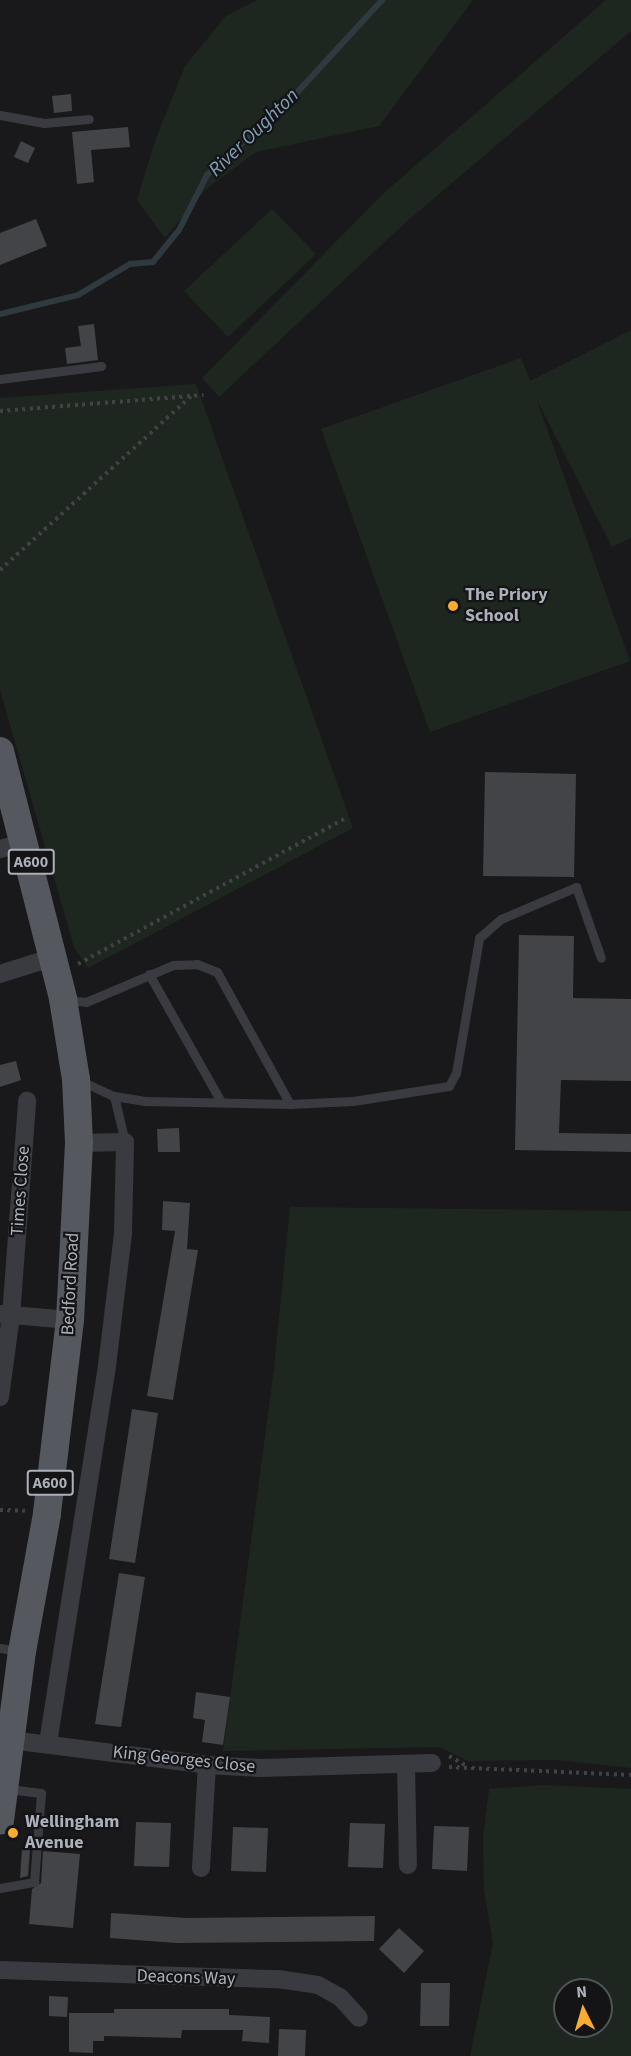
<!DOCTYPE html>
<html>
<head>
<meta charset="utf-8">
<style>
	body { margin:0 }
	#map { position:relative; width:631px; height:2056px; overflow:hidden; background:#19191b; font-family:"Source Sans 3",sans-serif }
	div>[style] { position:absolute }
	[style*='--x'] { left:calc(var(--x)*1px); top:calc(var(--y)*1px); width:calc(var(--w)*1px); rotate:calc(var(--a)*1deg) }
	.green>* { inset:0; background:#1e271f }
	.stream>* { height:6px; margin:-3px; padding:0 3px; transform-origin:3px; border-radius:3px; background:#2e3940 }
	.building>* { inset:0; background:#434448 }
	.path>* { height:4px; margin-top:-2px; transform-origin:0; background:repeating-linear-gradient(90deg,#404247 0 3px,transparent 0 7.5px) }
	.lane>* { height:9px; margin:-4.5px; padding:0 4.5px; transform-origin:4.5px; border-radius:4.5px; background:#3a3b40 }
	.street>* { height:18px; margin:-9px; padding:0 9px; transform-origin:9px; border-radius:9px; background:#3a3b40 }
	.primary>* { height:28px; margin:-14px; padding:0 14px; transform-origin:14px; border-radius:14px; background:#55585f }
	.dots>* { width:16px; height:16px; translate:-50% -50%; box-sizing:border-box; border:3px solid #141416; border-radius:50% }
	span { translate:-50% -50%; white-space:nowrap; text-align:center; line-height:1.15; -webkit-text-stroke:4.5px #141416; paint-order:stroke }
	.shield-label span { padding:2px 4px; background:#141416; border:2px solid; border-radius:4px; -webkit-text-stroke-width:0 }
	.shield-label { font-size:16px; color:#abb1bb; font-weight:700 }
	.poi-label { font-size:18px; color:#abb1bb; font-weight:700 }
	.left { translate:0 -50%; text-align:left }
	.street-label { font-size:18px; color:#abb1bb }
	.water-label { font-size:20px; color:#81a1b7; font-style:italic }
	.north { position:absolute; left:553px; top:1978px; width:60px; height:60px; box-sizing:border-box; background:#141416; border:2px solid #505358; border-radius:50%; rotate:355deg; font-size:16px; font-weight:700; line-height:24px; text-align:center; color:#abb1bb }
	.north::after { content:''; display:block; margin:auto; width:21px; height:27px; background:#faab32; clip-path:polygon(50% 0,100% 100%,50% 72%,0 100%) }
</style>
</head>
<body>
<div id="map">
	<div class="green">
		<div style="clip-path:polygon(257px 0,473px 0,379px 126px,256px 152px,205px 190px,165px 238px,137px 200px,156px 138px,185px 66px,226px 16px)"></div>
		<div style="clip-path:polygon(606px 0,631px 0,631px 31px,406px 222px,219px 397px,202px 378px,385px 192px)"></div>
		<div style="clip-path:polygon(272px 209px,316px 254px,228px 337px,184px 291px)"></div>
		<div style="clip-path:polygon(631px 330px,631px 538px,612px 547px,536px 398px,630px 661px,430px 732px,321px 429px,521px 358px,530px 381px)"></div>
		<div style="clip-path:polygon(196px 384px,353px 828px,88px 968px,74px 947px,0 690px,0 398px)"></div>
		<div style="clip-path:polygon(290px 1207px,631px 1211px,631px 1768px,557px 1760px,468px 1761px,440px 1747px,223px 1751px,274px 1369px)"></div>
		<div style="clip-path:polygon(evenodd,544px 1785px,631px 1789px,631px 2056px,470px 2056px,493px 1943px,484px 1891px,483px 1838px,489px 1789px,544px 1785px,565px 1990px,601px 1990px,601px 2026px,565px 2026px,565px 1990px)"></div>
	</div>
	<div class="stream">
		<div style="--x:0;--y:314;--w:80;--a:-13.7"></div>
		<div style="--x:78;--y:295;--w:61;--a:-30.8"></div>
		<div style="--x:130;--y:264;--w:23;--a:-5"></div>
		<div style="--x:153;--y:262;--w:41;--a:-50.9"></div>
		<div style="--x:179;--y:230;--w:62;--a:-63"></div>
		<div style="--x:207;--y:175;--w:115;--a:-42.2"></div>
		<div style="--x:292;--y:98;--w:133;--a:-47.4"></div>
	</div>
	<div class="building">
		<div style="clip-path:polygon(71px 94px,72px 111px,54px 113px,52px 96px)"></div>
		<div style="clip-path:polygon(128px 127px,130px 147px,91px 150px,94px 182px,77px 184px,72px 132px)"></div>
		<div style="clip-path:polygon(21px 141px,35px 148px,28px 163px,14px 157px)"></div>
		<div style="clip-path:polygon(36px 219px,47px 246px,0 265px,0 233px)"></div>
		<div style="clip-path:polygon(94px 324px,98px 360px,67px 364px,65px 348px,81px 346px,78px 326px)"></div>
		<div style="clip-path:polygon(485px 772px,576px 774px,574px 877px,483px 876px)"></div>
		<div style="clip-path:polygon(519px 935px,574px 936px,573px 998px,631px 999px,631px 1081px,561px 1080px,559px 1133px,631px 1134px,631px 1152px,515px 1150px)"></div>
		<div style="clip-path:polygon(16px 1061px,21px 1080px,0 1087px,0 1065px)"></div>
		<div style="clip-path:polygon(179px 1128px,180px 1152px,158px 1152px,157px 1129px)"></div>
		<div style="clip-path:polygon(163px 1201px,190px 1203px,187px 1249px,198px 1250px,173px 1400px,147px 1396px,175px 1231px,162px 1230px)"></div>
		<div style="clip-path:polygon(132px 1409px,158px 1413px,135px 1563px,109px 1559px)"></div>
		<div style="clip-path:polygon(119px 1573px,145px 1577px,121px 1727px,95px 1724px)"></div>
		<div style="clip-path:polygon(196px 1692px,230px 1697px,223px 1745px,202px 1742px,205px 1720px,193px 1718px)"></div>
		<div style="clip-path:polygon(136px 1822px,171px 1823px,169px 1867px,134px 1866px)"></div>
		<div style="clip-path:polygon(350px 1823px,385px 1824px,383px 1868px,348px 1867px)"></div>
		<div style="clip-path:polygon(434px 1826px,469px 1827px,467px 1871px,432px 1869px)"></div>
		<div style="clip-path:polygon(233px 1827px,268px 1828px,266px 1872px,231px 1871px)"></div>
		<div style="clip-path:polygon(22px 1849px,30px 1850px,28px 1876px,20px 1878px)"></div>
		<div style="clip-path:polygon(43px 1851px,80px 1854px,73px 1928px,29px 1924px,32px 1889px,41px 1883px)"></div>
		<div style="clip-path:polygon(111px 1913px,186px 1918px,375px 1916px,374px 1941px,176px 1943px,110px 1938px)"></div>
		<div style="clip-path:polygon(399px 1928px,424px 1951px,404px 1973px,379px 1949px)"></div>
		<div style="clip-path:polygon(421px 1983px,450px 1983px,449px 2026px,420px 2026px)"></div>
		<div style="clip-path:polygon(49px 1996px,68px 1997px,67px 2017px,49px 2016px)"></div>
		<div style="clip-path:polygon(114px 2009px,229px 2009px,229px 2015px,270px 2017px,269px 2043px,242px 2041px,243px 2030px,182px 2030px,181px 2038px,104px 2036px,104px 2041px,93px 2041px,93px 2053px,69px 2052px,69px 2013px,114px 2013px)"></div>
		<div style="clip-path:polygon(279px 2029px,306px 2030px,305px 2056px,278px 2056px)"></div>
	</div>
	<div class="path">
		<div style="--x:0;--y:411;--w:204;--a:-4.5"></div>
		<div style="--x:0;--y:570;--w:258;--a:-42.3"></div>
		<div style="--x:78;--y:964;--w:303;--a:-28.6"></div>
		<div style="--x:0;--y:1510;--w:25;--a:2"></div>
		<div style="--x:449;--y:1756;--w:21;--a:29"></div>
		<div style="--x:449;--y:1767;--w:182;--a:2.5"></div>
	</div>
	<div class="lane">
		<div style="--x:0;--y:115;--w:45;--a:10.3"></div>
		<div style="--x:44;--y:123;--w:45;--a:-5.1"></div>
		<div style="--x:0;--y:379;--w:102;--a:-7.3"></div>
		<div style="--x:149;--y:974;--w:147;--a:60.6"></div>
		<div style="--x:68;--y:1000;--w:18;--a:6"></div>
		<div style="--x:86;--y:1002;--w:95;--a:-23"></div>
		<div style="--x:173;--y:965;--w:24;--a:-2"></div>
		<div style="--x:197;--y:964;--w:22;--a:22"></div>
		<div style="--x:217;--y:972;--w:151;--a:61.1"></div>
		<div style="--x:79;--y:1080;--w:38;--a:25"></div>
		<div style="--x:114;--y:1096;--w:30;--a:9"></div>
		<div style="--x:144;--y:1101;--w:146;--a:1.2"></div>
		<div style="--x:290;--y:1104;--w:63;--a:-2.7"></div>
		<div style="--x:353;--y:1101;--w:97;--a:-8.9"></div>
		<div style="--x:449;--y:1086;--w:15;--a:-62"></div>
		<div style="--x:456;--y:1073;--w:137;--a:-80.3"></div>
		<div style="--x:479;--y:938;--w:29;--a:-41"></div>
		<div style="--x:501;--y:919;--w:82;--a:-23.1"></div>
		<div style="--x:576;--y:887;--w:75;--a:70.6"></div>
		<div style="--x:114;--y:1096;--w:47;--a:76.6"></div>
		<div style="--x:0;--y:1648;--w:20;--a:9"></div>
		<div style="--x:0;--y:1888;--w:35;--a:-10"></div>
		<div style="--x:34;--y:1882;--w:89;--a:-85.5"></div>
		<div style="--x:41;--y:1793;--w:33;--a:-173"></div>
	</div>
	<div class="street">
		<div style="--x:0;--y:849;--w:27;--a:-15"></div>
		<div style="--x:0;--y:974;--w:57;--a:-17.5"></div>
		<div style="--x:0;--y:1314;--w:70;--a:4.9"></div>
		<div style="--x:0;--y:1397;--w:82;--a:-82.3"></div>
		<div style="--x:11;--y:1316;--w:216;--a:-85.7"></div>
		<div style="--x:10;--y:1740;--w:199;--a:7.2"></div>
		<div style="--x:207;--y:1765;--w:54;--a:3.2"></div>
		<div style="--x:261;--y:1768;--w:171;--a:-1.7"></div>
		<div style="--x:48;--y:1743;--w:382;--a:-81.1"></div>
		<div style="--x:107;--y:1366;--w:134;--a:-83.1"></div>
		<div style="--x:123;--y:1233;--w:91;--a:-88.7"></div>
		<div style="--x:125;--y:1142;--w:46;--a:178.8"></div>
		<div style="--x:406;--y:1765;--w:100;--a:88.9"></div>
		<div style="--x:201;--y:1868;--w:103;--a:-86.7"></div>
		<div style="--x:0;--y:1970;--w:278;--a:1.9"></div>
		<div style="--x:278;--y:1979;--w:40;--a:8.5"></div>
		<div style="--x:318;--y:1985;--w:25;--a:29"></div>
		<div style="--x:340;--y:1997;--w:28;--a:48"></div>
	</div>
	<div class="primary">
		<div style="--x:0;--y:751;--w:256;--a:75.7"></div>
		<div style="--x:63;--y:999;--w:81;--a:80.8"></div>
		<div style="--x:76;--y:1079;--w:64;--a:87.3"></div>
		<div style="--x:79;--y:1143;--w:177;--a:92.9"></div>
		<div style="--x:70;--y:1320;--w:195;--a:96.8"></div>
		<div style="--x:47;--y:1514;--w:139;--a:100.3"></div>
		<div style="--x:22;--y:1651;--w:171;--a:97.4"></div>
	</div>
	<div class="dots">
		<div style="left:453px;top:606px;background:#faab32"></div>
		<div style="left:13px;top:1833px;background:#faab32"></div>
	</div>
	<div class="shield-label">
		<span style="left:31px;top:862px">A600</span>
		<span style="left:50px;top:1483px">A600</span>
	</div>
	<div class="poi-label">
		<span class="left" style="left:465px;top:606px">The Priory<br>School</span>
		<span class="left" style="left:25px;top:1833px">Wellingham<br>Avenue</span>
	</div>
	<div class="street-label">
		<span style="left:21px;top:1191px;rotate:-86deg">Times Close</span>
		<span style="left:71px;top:1284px;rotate:-87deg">Bedford Road</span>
		<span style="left:184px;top:1760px;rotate:6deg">King Georges Close</span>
		<span style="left:186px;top:1978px;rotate:2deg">Deacons Way</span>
	</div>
	<div class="water-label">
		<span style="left:254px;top:133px;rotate:-44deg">River Oughton</span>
	</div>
	<div class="north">N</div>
</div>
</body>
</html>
